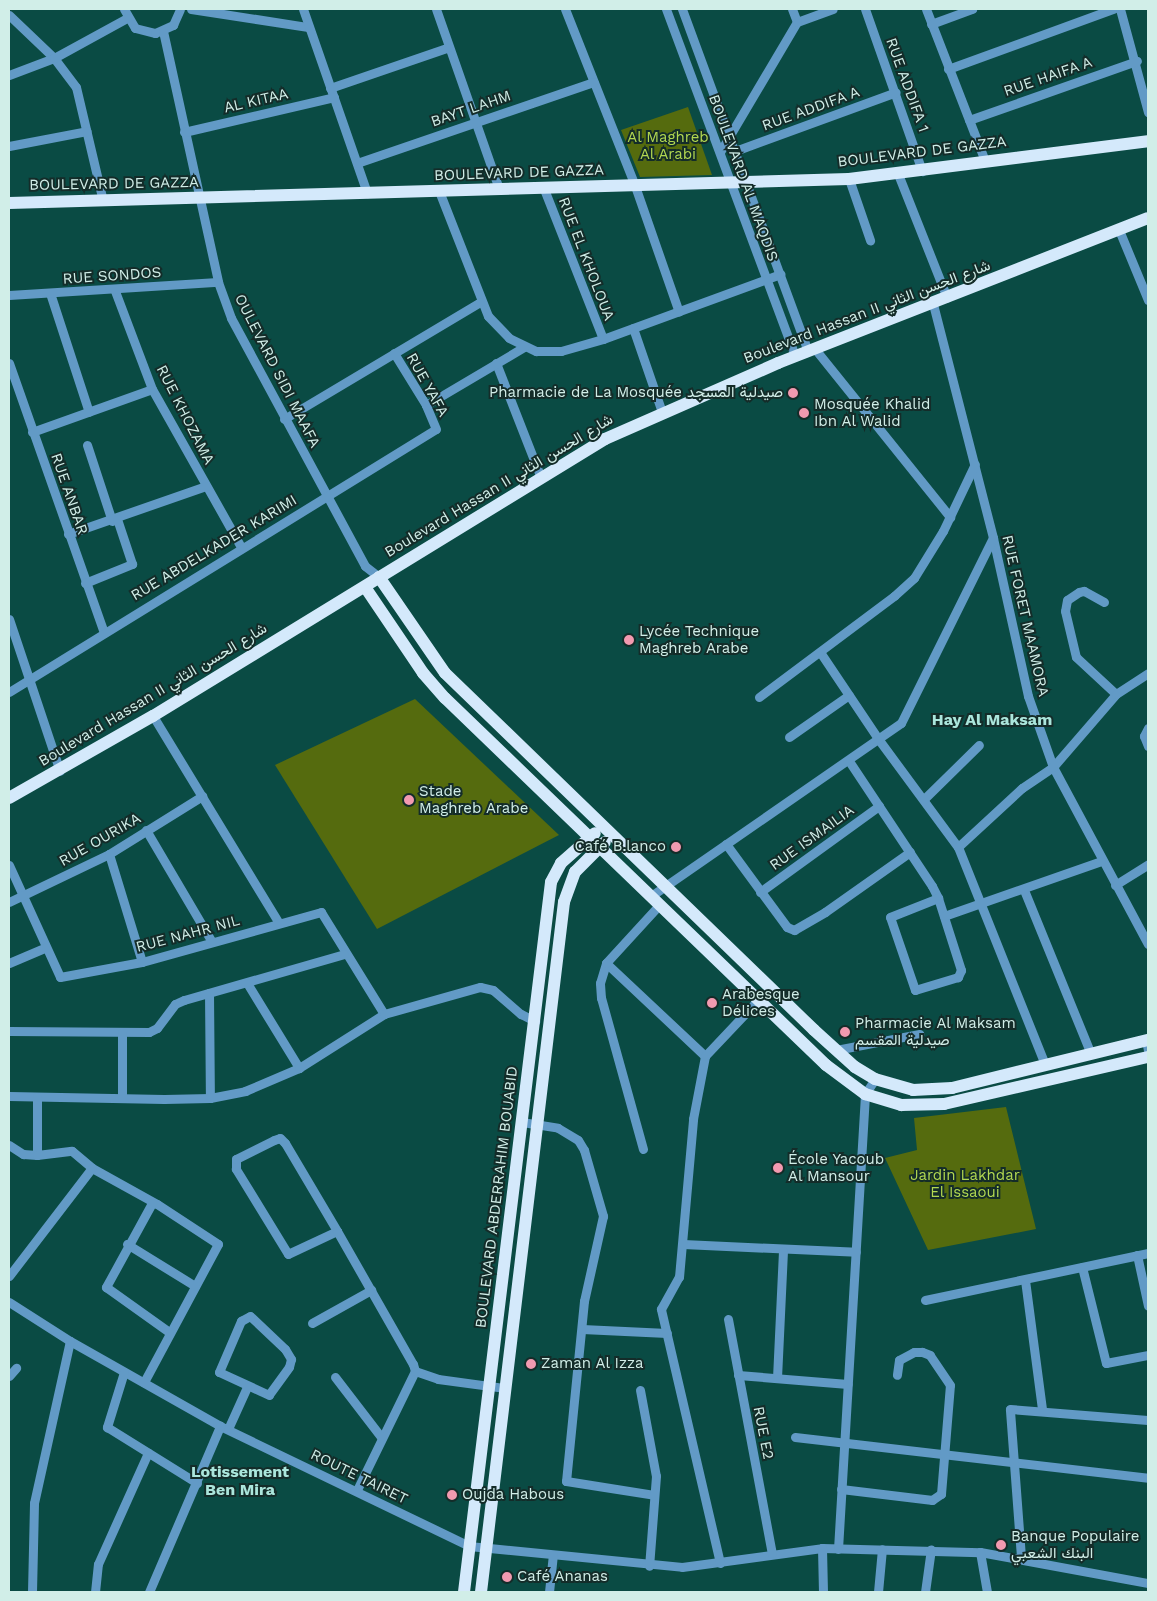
<!DOCTYPE html>
<html>
<head>
<meta charset="utf-8">
<style>
	body { margin:0 }
	#map { position:relative; width:1157px; height:1601px; overflow:hidden; background:#0a4b44; font-family:"Work Sans",Vazirmatn,sans-serif }
	div>[style] { position:absolute }
	[style*='--x'] { left:calc(var(--x)*1px); top:calc(var(--y)*1px); width:calc(var(--w)*1px); rotate:calc(var(--a)*1deg) }
	.green>* { inset:0; background:#556b0e }
	.minor>* { height:9px; margin:-4.5px; padding:0 4.5px; transform-origin:4.5px; border-radius:4.5px; background:#629ac6 }
	.major>* { height:12px; margin:-6px; padding:0 6px; transform-origin:6px; border-radius:6px; background:#d4e9fb }
	.dots>* { width:14px; height:14px; translate:-50% -50%; box-sizing:border-box; border:2px solid #142c29; border-radius:50% }
	span { translate:-50% -50%; white-space:nowrap; text-align:center; line-height:1.15; -webkit-text-stroke:4px #142c29; paint-order:stroke }
	.street-label { font-size:15px; color:#d1eee8 }
	.park-label { font-size:15px; color:#b2d851 }
	.poi-label { font-size:15px; color:#d1eee8 }
	.right { translate:-100% -50%; text-align:right }
	.left { translate:0 -50%; text-align:left }
	.neighbourhood-label { font-size:16px; color:#abe6dc; font-weight:700 }
	.frame { position:absolute; inset:0; border:10px solid #d1eee8; pointer-events:none }
</style>
</head>
<body>
<div id="map">
	<div class="green">
		<div style="clip-path:polygon(688px 107px,712px 175px,640px 177px,621px 130px)"></div>
		<div style="clip-path:polygon(415px 699px,559px 835px,377px 929px,275px 765px)"></div>
		<div style="clip-path:polygon(1006px 1107px,1036px 1229px,928px 1250px,885px 1158px,917px 1150px,914px 1118px)"></div>
	</div>
	<div class="minor">
		<div style="--x:124;--y:9;--w:22;--a:60"></div>
		<div style="--x:135;--y:28;--w:21;--a:14"></div>
		<div style="--x:155;--y:33;--w:20;--a:-24"></div>
		<div style="--x:173;--y:25;--w:17;--a:-66"></div>
		<div style="--x:191;--y:9;--w:117;--a:8.8"></div>
		<div style="--x:303;--y:9;--w:195;--a:70.8"></div>
		<div style="--x:436;--y:9;--w:191;--a:70.7"></div>
		<div style="--x:565;--y:9;--w:190;--a:68.4"></div>
		<div style="--x:635;--y:186;--w:133;--a:70.8"></div>
		<div style="--x:666;--y:9;--w:370;--a:69.6"></div>
		<div style="--x:682;--y:9;--w:364;--a:69.8"></div>
		<div style="--x:865;--y:9;--w:172;--a:70.6"></div>
		<div style="--x:926;--y:9;--w:163;--a:68.8"></div>
		<div style="--x:1120;--y:9;--w:107;--a:74.8"></div>
		<div style="--x:9;--y:15;--w:62;--a:43.7"></div>
		<div style="--x:54;--y:58;--w:36;--a:53"></div>
		<div style="--x:76;--y:87;--w:117;--a:76.7"></div>
		<div style="--x:797;--y:22;--w:38;--a:-20"></div>
		<div style="--x:931;--y:24;--w:44;--a:-20.1"></div>
		<div style="--x:163;--y:31;--w:257;--a:77.6"></div>
		<div style="--x:218;--y:282;--w:38;--a:70"></div>
		<div style="--x:231;--y:318;--w:282;--a:61.6"></div>
		<div style="--x:365;--y:566;--w:18;--a:38"></div>
		<div style="--x:948;--y:69;--w:176;--a:-20"></div>
		<div style="--x:9;--y:75;--w:48;--a:-20.7"></div>
		<div style="--x:54;--y:58;--w:83;--a:-28.7"></div>
		<div style="--x:330;--y:88;--w:124;--a:-18.9"></div>
		<div style="--x:969;--y:120;--w:178;--a:-19.4"></div>
		<div style="--x:184;--y:132;--w:154;--a:-13.1"></div>
		<div style="--x:9;--y:146;--w:79;--a:-10.9"></div>
		<div style="--x:735;--y:151;--w:171;--a:-20.1"></div>
		<div style="--x:720;--y:152;--w:151;--a:-59.4"></div>
		<div style="--x:797;--y:22;--w:14;--a:-111"></div>
		<div style="--x:357;--y:163;--w:250;--a:-18.9"></div>
		<div style="--x:898;--y:174;--w:133;--a:68.4"></div>
		<div style="--x:849;--y:179;--w:65;--a:71"></div>
		<div style="--x:544;--y:189;--w:161;--a:68.5"></div>
		<div style="--x:439;--y:191;--w:134;--a:68.6"></div>
		<div style="--x:488;--y:316;--w:30;--a:46"></div>
		<div style="--x:509;--y:338;--w:30;--a:26"></div>
		<div style="--x:536;--y:351;--w:25;--a:0"></div>
		<div style="--x:561;--y:351;--w:44;--a:-15.9"></div>
		<div style="--x:603;--y:339;--w:189;--a:-20.1"></div>
		<div style="--x:1119;--y:230;--w:76;--a:67.5"></div>
		<div style="--x:115;--y:291;--w:105;--a:69.3"></div>
		<div style="--x:152;--y:389;--w:181;--a:60.6"></div>
		<div style="--x:50;--y:293;--w:125;--a:71.9"></div>
		<div style="--x:9;--y:295;--w:209;--a:-3.6"></div>
		<div style="--x:933;--y:304;--w:242;--a:75.6"></div>
		<div style="--x:993;--y:538;--w:162;--a:77.5"></div>
		<div style="--x:1028;--y:696;--w:75;--a:70.6"></div>
		<div style="--x:1053;--y:767;--w:201;--a:61.8"></div>
		<div style="--x:633;--y:328;--w:89;--a:71"></div>
		<div style="--x:815;--y:349;--w:216;--a:51.2"></div>
		<div style="--x:9;--y:363;--w:286;--a:70.6"></div>
		<div style="--x:496;--y:363;--w:123;--a:68.6"></div>
		<div style="--x:426;--y:405;--w:114;--a:-30.6"></div>
		<div style="--x:284;--y:419;--w:228;--a:-30.8"></div>
		<div style="--x:32;--y:432;--w:127;--a:-19.7"></div>
		<div style="--x:87;--y:445;--w:80;--a:71.8"></div>
		<div style="--x:68;--y:534;--w:146;--a:-19.2"></div>
		<div style="--x:85;--y:583;--w:51;--a:-22"></div>
		<div style="--x:132;--y:564;--w:47;--a:-108.4"></div>
		<div style="--x:1104;--y:602;--w:23;--a:-151"></div>
		<div style="--x:1084;--y:591;--w:5;--a:169"></div>
		<div style="--x:1079;--y:592;--w:14;--a:146"></div>
		<div style="--x:1067;--y:600;--w:11;--a:100"></div>
		<div style="--x:1065;--y:611;--w:47;--a:76.6"></div>
		<div style="--x:1076;--y:657;--w:54;--a:42.8"></div>
		<div style="--x:9;--y:619;--w:160;--a:71.5"></div>
		<div style="--x:820;--y:652;--w:106;--a:56.2"></div>
		<div style="--x:879;--y:740;--w:133;--a:53.6"></div>
		<div style="--x:958;--y:847;--w:234;--a:68.2"></div>
		<div style="--x:9;--y:692;--w:501;--a:-31.63"></div>
		<div style="--x:436;--y:429;--w:26;--a:-113"></div>
		<div style="--x:426;--y:405;--w:61;--a:-121.6"></div>
		<div style="--x:759;--y:697;--w:169;--a:-36.8"></div>
		<div style="--x:894;--y:596;--w:27;--a:-42"></div>
		<div style="--x:914;--y:578;--w:55;--a:-58.3"></div>
		<div style="--x:943;--y:531;--w:74;--a:-64.5"></div>
		<div style="--x:153;--y:716;--w:242;--a:58.7"></div>
		<div style="--x:1148;--y:728;--w:9;--a:117"></div>
		<div style="--x:1144;--y:736;--w:11;--a:68"></div>
		<div style="--x:789;--y:737;--w:73;--a:-35"></div>
		<div style="--x:849;--y:761;--w:150;--a:56.4"></div>
		<div style="--x:932;--y:886;--w:13;--a:63"></div>
		<div style="--x:938;--y:898;--w:76;--a:72.3"></div>
		<div style="--x:961;--y:970;--w:8;--a:113"></div>
		<div style="--x:958;--y:977;--w:45;--a:163.2"></div>
		<div style="--x:915;--y:990;--w:77;--a:-108.9"></div>
		<div style="--x:890;--y:917;--w:52;--a:-21.6"></div>
		<div style="--x:924;--y:799;--w:77;--a:-44.5"></div>
		<div style="--x:146;--y:830;--w:130;--a:59.5"></div>
		<div style="--x:726;--y:844;--w:103;--a:53.7"></div>
		<div style="--x:787;--y:927;--w:8;--a:23"></div>
		<div style="--x:794;--y:930;--w:36;--a:-30"></div>
		<div style="--x:825;--y:912;--w:104;--a:-35.2"></div>
		<div style="--x:958;--y:847;--w:87;--a:-42.7"></div>
		<div style="--x:1022;--y:788;--w:37;--a:-34"></div>
		<div style="--x:1053;--y:767;--w:96;--a:-49.2"></div>
		<div style="--x:1116;--y:694;--w:38;--a:-33"></div>
		<div style="--x:109;--y:854;--w:113;--a:73"></div>
		<div style="--x:9;--y:865;--w:123;--a:65.5"></div>
		<div style="--x:60;--y:977;--w:83;--a:-10.4"></div>
		<div style="--x:142;--y:962;--w:186;--a:-15.6"></div>
		<div style="--x:321;--y:912;--w:120;--a:58.3"></div>
		<div style="--x:1115;--y:885;--w:39;--a:-32"></div>
		<div style="--x:1024;--y:890;--w:177;--a:67.8"></div>
		<div style="--x:760;--y:892;--w:147;--a:-35.9"></div>
		<div style="--x:651;--y:896;--w:304;--a:-34.7"></div>
		<div style="--x:901;--y:723;--w:207;--a:-63.6"></div>
		<div style="--x:9;--y:902;--w:111;--a:-25.6"></div>
		<div style="--x:109;--y:854;--w:110;--a:-31.9"></div>
		<div style="--x:944;--y:916;--w:166;--a:-19.3"></div>
		<div style="--x:9;--y:963;--w:39;--a:-23"></div>
		<div style="--x:606;--y:963;--w:136;--a:43.2"></div>
		<div style="--x:247;--y:983;--w:100;--a:58.5"></div>
		<div style="--x:209;--y:993;--w:105;--a:89.5"></div>
		<div style="--x:9;--y:1031;--w:140;--a:0.4"></div>
		<div style="--x:149;--y:1032;--w:9;--a:-27"></div>
		<div style="--x:157;--y:1028;--w:30;--a:-53"></div>
		<div style="--x:175;--y:1004;--w:10;--a:-24"></div>
		<div style="--x:184;--y:1000;--w:166;--a:-16"></div>
		<div style="--x:122;--y:1033;--w:64;--a:90"></div>
		<div style="--x:1146;--y:1040;--w:10;--a:79"></div>
		<div style="--x:836;--y:1050;--w:85;--a:-10.9"></div>
		<div style="--x:9;--y:1096;--w:155;--a:1.1"></div>
		<div style="--x:164;--y:1099;--w:46;--a:-1.2"></div>
		<div style="--x:210;--y:1098;--w:36;--a:-11"></div>
		<div style="--x:245;--y:1091;--w:59;--a:-23.1"></div>
		<div style="--x:299;--y:1068;--w:101;--a:-32.4"></div>
		<div style="--x:384;--y:1014;--w:100;--a:-15.7"></div>
		<div style="--x:480;--y:987;--w:13;--a:13"></div>
		<div style="--x:493;--y:990;--w:37;--a:41"></div>
		<div style="--x:521;--y:1014;--w:16;--a:27"></div>
		<div style="--x:522;--y:1122;--w:36;--a:9"></div>
		<div style="--x:558;--y:1128;--w:23;--a:31"></div>
		<div style="--x:578;--y:1140;--w:12;--a:59"></div>
		<div style="--x:584;--y:1150;--w:69;--a:73.9"></div>
		<div style="--x:603;--y:1216;--w:87;--a:102.6"></div>
		<div style="--x:584;--y:1301;--w:181;--a:95.7"></div>
		<div style="--x:566;--y:1481;--w:89;--a:9"></div>
		<div style="--x:9;--y:1145;--w:17;--a:33"></div>
		<div style="--x:23;--y:1154;--w:14;--a:4"></div>
		<div style="--x:37;--y:1155;--w:58;--a:-90"></div>
		<div style="--x:643;--y:1149;--w:157;--a:-105.5"></div>
		<div style="--x:601;--y:998;--w:15;--a:-94"></div>
		<div style="--x:600;--y:983;--w:21;--a:-73"></div>
		<div style="--x:606;--y:963;--w:80;--a:-47.5"></div>
		<div style="--x:37;--y:1155;--w:35;--a:-7"></div>
		<div style="--x:72;--y:1151;--w:26;--a:40"></div>
		<div style="--x:92;--y:1168;--w:74;--a:29"></div>
		<div style="--x:157;--y:1204;--w:73;--a:33.3"></div>
		<div style="--x:218;--y:1244;--w:157;--a:118.2"></div>
		<div style="--x:152;--y:1203;--w:96;--a:118.7"></div>
		<div style="--x:106;--y:1287;--w:77;--a:35.5"></div>
		<div style="--x:337;--y:1231;--w:54;--a:154.9"></div>
		<div style="--x:288;--y:1254;--w:100;--a:-121.5"></div>
		<div style="--x:236;--y:1169;--w:10;--a:-90"></div>
		<div style="--x:236;--y:1159;--w:42;--a:-26.6"></div>
		<div style="--x:274;--y:1140;--w:6;--a:-18"></div>
		<div style="--x:280;--y:1138;--w:7;--a:45"></div>
		<div style="--x:285;--y:1143;--w:102;--a:59.4"></div>
		<div style="--x:337;--y:1231;--w:153;--a:60.3"></div>
		<div style="--x:413;--y:1364;--w:7;--a:74"></div>
		<div style="--x:415;--y:1371;--w:132;--a:116"></div>
		<div style="--x:127;--y:1244;--w:80;--a:31.7"></div>
		<div style="--x:683;--y:1244;--w:173;--a:2.6"></div>
		<div style="--x:1137;--y:1255;--w:52;--a:77.8"></div>
		<div style="--x:1082;--y:1267;--w:99;--a:76"></div>
		<div style="--x:1106;--y:1363;--w:43;--a:-10.8"></div>
		<div style="--x:9;--y:1276;--w:136;--a:-52.5"></div>
		<div style="--x:1025;--y:1280;--w:130;--a:82.5"></div>
		<div style="--x:925;--y:1300;--w:228;--a:-11.9"></div>
		<div style="--x:9;--y:1302;--w:72;--a:32.6"></div>
		<div style="--x:70;--y:1341;--w:172;--a:29.5"></div>
		<div style="--x:220;--y:1426;--w:276;--a:25.7"></div>
		<div style="--x:469;--y:1546;--w:214;--a:5.6"></div>
		<div style="--x:682;--y:1567;--w:141;--a:-7.7"></div>
		<div style="--x:822;--y:1548;--w:158;--a:1.5"></div>
		<div style="--x:980;--y:1552;--w:171;--a:10.5"></div>
		<div style="--x:250;--y:1316;--w:48;--a:43.3"></div>
		<div style="--x:285;--y:1349;--w:12;--a:59"></div>
		<div style="--x:291;--y:1359;--w:8;--a:104"></div>
		<div style="--x:289;--y:1367;--w:34;--a:126"></div>
		<div style="--x:269;--y:1395;--w:55;--a:-155.3"></div>
		<div style="--x:219;--y:1372;--w:56;--a:-66.7"></div>
		<div style="--x:241;--y:1321;--w:10;--a:-29"></div>
		<div style="--x:728;--y:1319;--w:238;--a:79.4"></div>
		<div style="--x:312;--y:1323;--w:68;--a:-29.2"></div>
		<div style="--x:582;--y:1329;--w:85;--a:2.7"></div>
		<div style="--x:415;--y:1371;--w:24;--a:19"></div>
		<div style="--x:438;--y:1379;--w:68;--a:7.7"></div>
		<div style="--x:124;--y:1372;--w:58;--a:107.2"></div>
		<div style="--x:107;--y:1427;--w:106;--a:31.9"></div>
		<div style="--x:738;--y:1375;--w:110;--a:4.7"></div>
		<div style="--x:9;--y:1376;--w:11;--a:-49"></div>
		<div style="--x:335;--y:1377;--w:76;--a:52.5"></div>
		<div style="--x:777;--y:1378;--w:127;--a:-87.3"></div>
		<div style="--x:640;--y:1390;--w:87;--a:79.5"></div>
		<div style="--x:656;--y:1476;--w:90;--a:94.4"></div>
		<div style="--x:228;--y:1429;--w:46;--a:-65.7"></div>
		<div style="--x:795;--y:1437;--w:355;--a:6.6"></div>
		<div style="--x:841;--y:1489;--w:92;--a:6.9"></div>
		<div style="--x:932;--y:1500;--w:11;--a:-34"></div>
		<div style="--x:941;--y:1494;--w:109;--a:-85.3"></div>
		<div style="--x:950;--y:1385;--w:36;--a:-124"></div>
		<div style="--x:930;--y:1355;--w:9;--a:-159"></div>
		<div style="--x:922;--y:1352;--w:8;--a:180"></div>
		<div style="--x:914;--y:1352;--w:17;--a:152"></div>
		<div style="--x:899;--y:1360;--w:15;--a:98"></div>
		<div style="--x:822;--y:1548;--w:44;--a:88.7"></div>
		<div style="--x:838;--y:1549;--w:456;--a:-86.6"></div>
		<div style="--x:865;--y:1094;--w:18;--a:-56"></div>
		<div style="--x:980;--y:1552;--w:41;--a:80.1"></div>
		<div style="--x:1021;--y:1557;--w:148;--a:-94.3"></div>
		<div style="--x:1010;--y:1409;--w:138;--a:4.6"></div>
		<div style="--x:720;--y:1563;--w:261;--a:-103.1"></div>
		<div style="--x:661;--y:1309;--w:37;--a:-61"></div>
		<div style="--x:679;--y:1277;--w:159;--a:-84.9"></div>
		<div style="--x:693;--y:1119;--w:64;--a:-79.2"></div>
		<div style="--x:705;--y:1056;--w:77;--a:-46.6"></div>
		<div style="--x:32;--y:1592;--w:89;--a:-88.7"></div>
		<div style="--x:34;--y:1503;--w:166;--a:-77.5"></div>
		<div style="--x:95;--y:1592;--w:28;--a:-84"></div>
		<div style="--x:98;--y:1564;--w:122;--a:-65.8"></div>
		<div style="--x:149;--y:1592;--w:181;--a:-66.8"></div>
		<div style="--x:549;--y:1592;--w:37;--a:-84"></div>
		<div style="--x:878;--y:1592;--w:43;--a:-84.7"></div>
		<div style="--x:925;--y:1592;--w:43;--a:-82.1"></div>
	</div>
	<div class="major">
		<div style="--x:9;--y:203;--w:840;--a:-1.64"></div>
		<div style="--x:849;--y:179;--w:301;--a:-7.2"></div>
		<div style="--x:379;--y:577;--w:116;--a:55.5"></div>
		<div style="--x:445;--y:673;--w:513;--a:44.05"></div>
		<div style="--x:814;--y:1030;--w:55;--a:42.1"></div>
		<div style="--x:855;--y:1067;--w:23;--a:31"></div>
		<div style="--x:875;--y:1079;--w:40;--a:16"></div>
		<div style="--x:913;--y:1090;--w:39;--a:-3"></div>
		<div style="--x:952;--y:1088;--w:202;--a:-13.8"></div>
		<div style="--x:365;--y:587;--w:104;--a:56"></div>
		<div style="--x:423;--y:673;--w:33;--a:49"></div>
		<div style="--x:445;--y:698;--w:529;--a:43.93"></div>
		<div style="--x:826;--y:1065;--w:49;--a:36.6"></div>
		<div style="--x:865;--y:1094;--w:38;--a:17"></div>
		<div style="--x:901;--y:1105;--w:43;--a:-1.3"></div>
		<div style="--x:944;--y:1104;--w:209;--a:-13"></div>
		<div style="--x:9;--y:798;--w:166;--a:-29.7"></div>
		<div style="--x:153;--y:716;--w:530;--a:-31.5"></div>
		<div style="--x:605;--y:439;--w:189;--a:-23.7"></div>
		<div style="--x:778;--y:363;--w:397;--a:-21.4"></div>
		<div style="--x:464;--y:1592;--w:715;--a:-83.01"></div>
		<div style="--x:551;--y:882;--w:21;--a:-62"></div>
		<div style="--x:561;--y:863;--w:45;--a:-41.4"></div>
		<div style="--x:481;--y:1592;--w:695;--a:-83.14"></div>
		<div style="--x:564;--y:902;--w:32;--a:-70"></div>
		<div style="--x:575;--y:872;--w:42;--a:-45"></div>
	</div>
	<div class="dots">
		<div style="left:793px;top:393px;background:#f29ab0"></div>
		<div style="left:804px;top:413px;background:#f29ab0"></div>
		<div style="left:629px;top:640px;background:#f29ab0"></div>
		<div style="left:409px;top:800px;background:#f29ab0"></div>
		<div style="left:676px;top:847px;background:#f29ab0"></div>
		<div style="left:712px;top:1003px;background:#f29ab0"></div>
		<div style="left:845px;top:1032px;background:#f29ab0"></div>
		<div style="left:778px;top:1168px;background:#f29ab0"></div>
		<div style="left:531px;top:1364px;background:#f29ab0"></div>
		<div style="left:452px;top:1495px;background:#f29ab0"></div>
		<div style="left:1001px;top:1545px;background:#f29ab0"></div>
		<div style="left:507px;top:1577px;background:#f29ab0"></div>
	</div>
	<div class="street-label">
		<span style="left:1048px;top:77px;rotate:-19deg">RUE HAIFA A</span>
		<span style="left:907px;top:85px;rotate:70deg">RUE ADDIFA 1</span>
		<span style="left:256px;top:101px;rotate:-13deg">AL KITAA</span>
		<span style="left:471px;top:109px;rotate:-19deg">BAYT LAHM</span>
		<span style="left:811px;top:109px;rotate:-20deg">RUE ADDIFA A</span>
		<span style="left:922px;top:152px;rotate:-7deg">BOULEVARD DE GAZZA</span>
		<span style="left:519px;top:173px;rotate:-2deg">BOULEVARD DE GAZZA</span>
		<span style="left:743px;top:178px;rotate:70deg">BOULEVARD AL MAQDIS</span>
		<span style="left:114px;top:184px;rotate:-1deg">BOULEVARD DE GAZZA</span>
		<span style="left:586px;top:259px;rotate:69deg">RUE EL KHOLOUA</span>
		<span style="left:112px;top:276px;rotate:-4deg">RUE SONDOS</span>
		<span style="left:867px;top:312px;rotate:-21deg">Boulevard Hassan II شارع الحسن الثاني</span>
		<span style="left:277px;top:371px;rotate:63deg">OULEVARD SIDI MAAFA</span>
		<span style="left:427px;top:385px;rotate:61deg">RUE YAFA</span>
		<span style="left:185px;top:415px;rotate:63deg">RUE KHOZAMA</span>
		<span style="left:499px;top:486px;rotate:-31deg">Boulevard Hassan II شارع الحسن الثاني</span>
		<span style="left:69px;top:494px;rotate:71deg">RUE ANBAR</span>
		<span style="left:214px;top:548px;rotate:-31deg">RUE ABDELKADER KARIMI</span>
		<span style="left:1025px;top:616px;rotate:77deg">RUE FORET MAAMORA</span>
		<span style="left:153px;top:695px;rotate:-31deg">Boulevard Hassan II شارع الحسن الثاني</span>
		<span style="left:812px;top:838px;rotate:-36deg">RUE ISMAILIA</span>
		<span style="left:100px;top:840px;rotate:-30deg">RUE OURIKA</span>
		<span style="left:188px;top:934px;rotate:-15deg">RUE NAHR NIL</span>
		<span style="left:497px;top:1197px;rotate:-83deg">BOULEVARD ABDERRAHIM BOUABID</span>
		<span style="left:763px;top:1433px;rotate:79deg">RUE E2</span>
		<span style="left:359px;top:1477px;rotate:26deg">ROUTE TAIRET</span>
	</div>
	<div class="park-label">
		<span style="left:668px;top:146px">Al Maghreb<br>Al Arabi</span>
		<span style="left:965px;top:1184px">Jardin Lakhdar<br>El Issaoui</span>
	</div>
	<div class="poi-label">
		<span class="right" style="left:783px;top:393px">Pharmacie de La Mosquée صيدلية المسجد</span>
		<span class="left" style="left:814px;top:413px">Mosquée Khalid<br>Ibn Al Walid</span>
		<span class="left" style="left:639px;top:640px">Lycée Technique<br>Maghreb Arabe</span>
		<span class="left" style="left:419px;top:800px">Stade<br>Maghreb Arabe</span>
		<span class="right" style="left:666px;top:847px">Café B.lanco</span>
		<span class="left" style="left:722px;top:1003px">Arabesque<br>Délices</span>
		<span class="left" style="left:855px;top:1032px">Pharmacie Al Maksam<br>صيدلية المقسم</span>
		<span class="left" style="left:788px;top:1168px">École Yacoub<br>Al Mansour</span>
		<span class="left" style="left:541px;top:1364px">Zaman Al Izza</span>
		<span class="left" style="left:462px;top:1495px">Oujda Habous</span>
		<span class="left" style="left:1011px;top:1545px">Banque Populaire<br>البنك الشعبي</span>
		<span class="left" style="left:517px;top:1577px">Café Ananas</span>
	</div>
	<div class="neighbourhood-label">
		<span style="left:992px;top:720px">Hay Al Maksam</span>
		<span style="left:240px;top:1481px">Lotissement<br>Ben Mira</span>
	</div>
	<div class="frame"></div>
</div>
</body>
</html>
